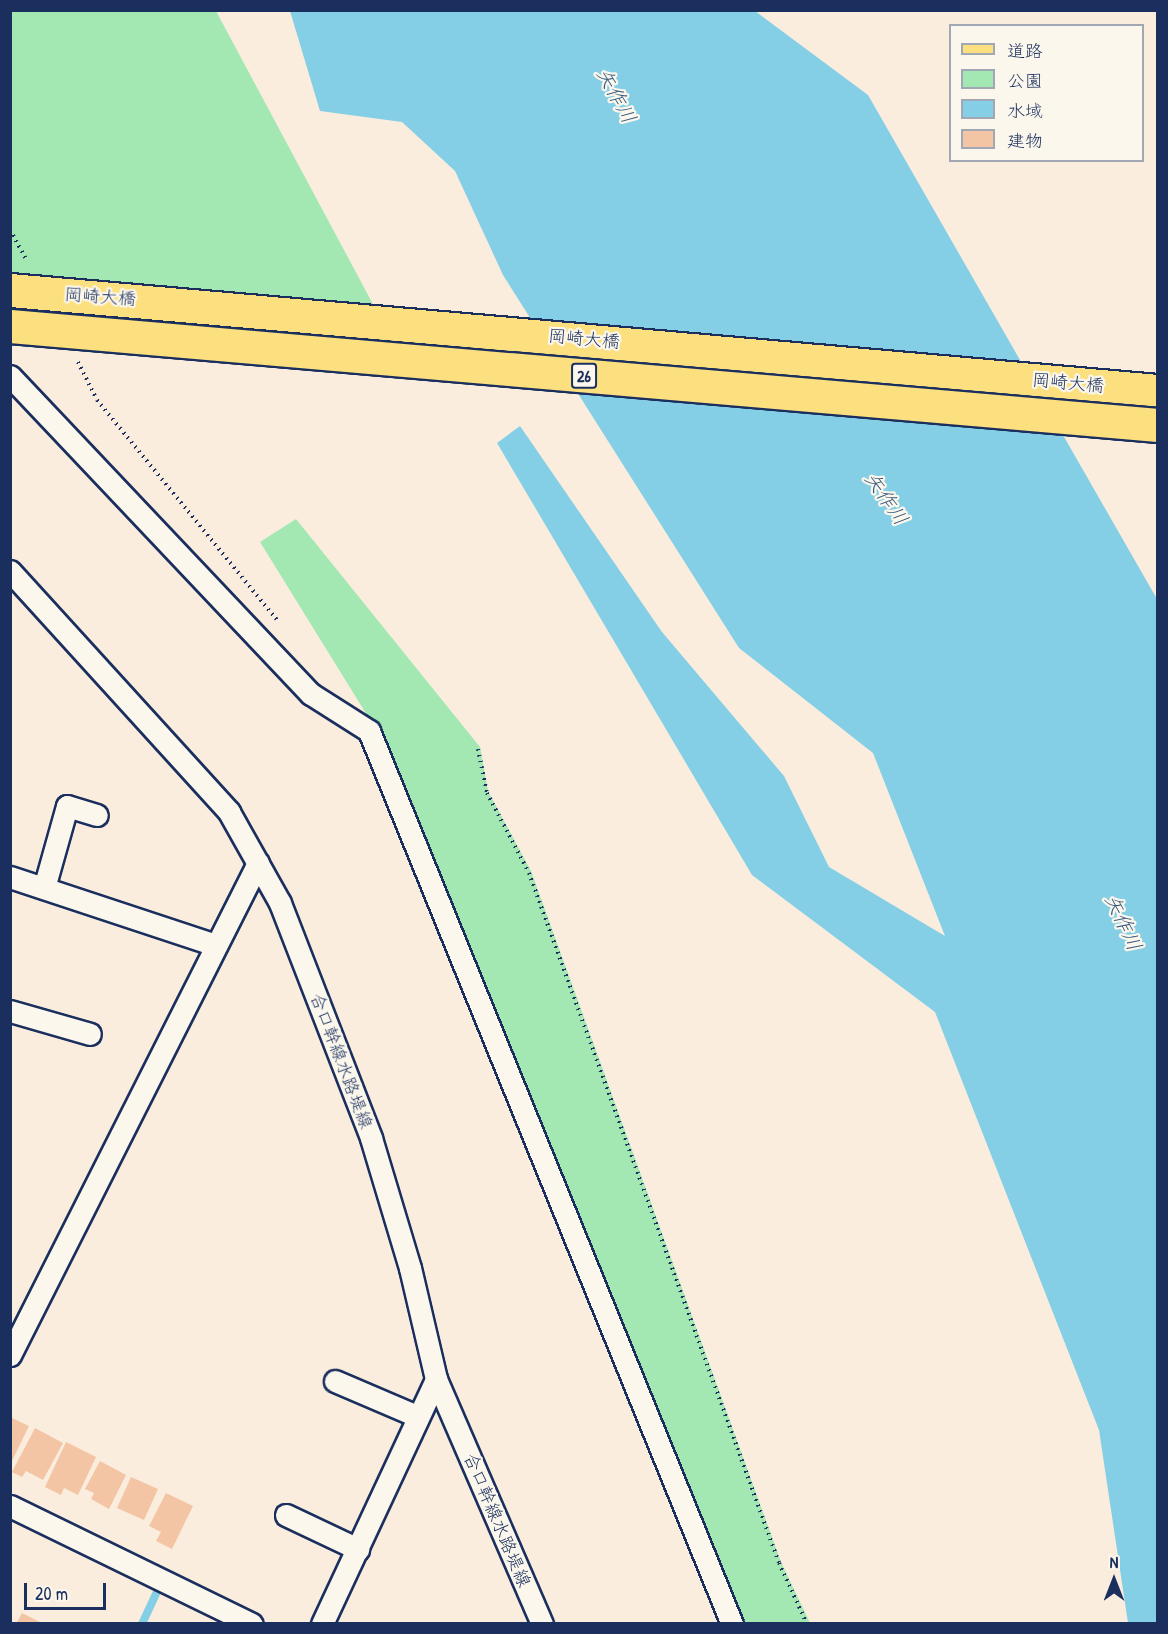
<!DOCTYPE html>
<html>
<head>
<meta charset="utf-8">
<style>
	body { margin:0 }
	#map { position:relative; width:1168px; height:1634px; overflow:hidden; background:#faedde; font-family:"Patrick Hand","Klee One",sans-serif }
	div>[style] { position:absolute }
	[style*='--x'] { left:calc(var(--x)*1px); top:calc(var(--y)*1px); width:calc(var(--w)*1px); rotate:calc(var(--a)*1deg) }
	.green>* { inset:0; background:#a3e8b3 }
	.water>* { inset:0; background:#84cfe5 }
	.stream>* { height:8px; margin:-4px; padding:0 4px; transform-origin:4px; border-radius:4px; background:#84cfe5 }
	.building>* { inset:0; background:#f4c5a4 }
	.path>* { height:4px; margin-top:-2px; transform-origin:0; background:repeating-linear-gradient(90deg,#1b2f5e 0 1.5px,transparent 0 6px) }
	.roads { filter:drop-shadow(2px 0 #1b2f5e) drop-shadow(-2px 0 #1b2f5e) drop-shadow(0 2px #1b2f5e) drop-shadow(0 -2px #1b2f5e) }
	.minor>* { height:21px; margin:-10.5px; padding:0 10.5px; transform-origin:10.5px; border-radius:10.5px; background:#fbf7ec }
	.primary>* { height:33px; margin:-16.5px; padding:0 16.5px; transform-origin:16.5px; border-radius:16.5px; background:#fce080 }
	.bridges { filter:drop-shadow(2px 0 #1b2f5e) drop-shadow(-2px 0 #1b2f5e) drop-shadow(0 2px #1b2f5e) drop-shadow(0 -2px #1b2f5e) }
	.primary-bridge>* { height:33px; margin:-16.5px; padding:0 16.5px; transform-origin:16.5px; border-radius:16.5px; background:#fce080 }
	span { translate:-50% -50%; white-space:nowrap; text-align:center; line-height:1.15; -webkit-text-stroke:4.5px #fbf7ec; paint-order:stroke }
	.shield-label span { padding:2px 4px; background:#fbf7ec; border:2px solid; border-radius:4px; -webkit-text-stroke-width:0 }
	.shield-label { font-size:16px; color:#1b2f5e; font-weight:700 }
	.street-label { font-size:18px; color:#1b2f5e }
	.water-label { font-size:20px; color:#355780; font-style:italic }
	.frame { position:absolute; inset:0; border:12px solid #1b2f5e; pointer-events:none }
	.legend { position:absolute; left:949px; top:24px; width:195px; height:138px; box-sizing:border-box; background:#fbf7ec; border:2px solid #a1a7b3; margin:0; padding:8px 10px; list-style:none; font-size:18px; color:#1b2f5e }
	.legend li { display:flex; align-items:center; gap:12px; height:30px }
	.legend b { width:30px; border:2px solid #a1a7b3 }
	.north { position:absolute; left:1084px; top:1550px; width:60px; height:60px; -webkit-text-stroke:4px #fbf7ec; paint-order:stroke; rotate:0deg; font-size:16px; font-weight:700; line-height:24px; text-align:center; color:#1b2f5e }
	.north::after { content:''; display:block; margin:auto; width:21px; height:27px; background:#1b2f5e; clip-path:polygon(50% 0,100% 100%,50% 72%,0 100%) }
	.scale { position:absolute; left:24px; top:1583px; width:82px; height:27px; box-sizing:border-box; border:3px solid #1b2f5e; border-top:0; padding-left:8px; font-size:18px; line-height:21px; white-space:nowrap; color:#1b2f5e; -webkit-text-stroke:4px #fbf7ec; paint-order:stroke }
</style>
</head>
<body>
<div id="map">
	<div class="green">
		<div style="clip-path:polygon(11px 11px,216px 11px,382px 321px,11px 296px)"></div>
		<div style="clip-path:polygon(296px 519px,480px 747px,488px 791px,531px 871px,781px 1562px,810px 1623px,739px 1623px,375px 728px,260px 542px)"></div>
	</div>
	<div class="water">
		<div style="clip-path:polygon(290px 11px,755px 11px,868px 95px,1157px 599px,1157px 1623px,1128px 1623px,1099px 1430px,935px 1012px,752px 875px,497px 443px,520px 426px,662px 632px,784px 776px,829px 867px,945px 936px,873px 753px,739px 648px,503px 275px,455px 171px,402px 122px,320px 111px)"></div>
	</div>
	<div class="stream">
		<div style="--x:142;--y:1624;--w:47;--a:-65.1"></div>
	</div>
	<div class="building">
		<div style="clip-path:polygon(10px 1417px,29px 1426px,10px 1465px)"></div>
		<div style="clip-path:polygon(35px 1428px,63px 1443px,43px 1480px,26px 1471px,22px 1477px,12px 1472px)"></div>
		<div style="clip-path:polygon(66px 1442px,96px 1457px,78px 1495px,64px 1488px,61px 1495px,45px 1487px)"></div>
		<div style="clip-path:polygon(100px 1461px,126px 1475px,109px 1509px,91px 1499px,94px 1493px,85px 1489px)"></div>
		<div style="clip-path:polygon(131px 1477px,158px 1489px,144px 1520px,117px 1508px)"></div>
		<div style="clip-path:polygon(166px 1493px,193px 1506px,172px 1549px,156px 1541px,161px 1532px,149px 1526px)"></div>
		<div style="clip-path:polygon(22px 1613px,44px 1624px,16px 1624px)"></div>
	</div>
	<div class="path">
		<div style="--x:10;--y:230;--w:35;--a:61"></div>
		<div style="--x:78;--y:362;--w:42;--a:63.4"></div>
		<div style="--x:97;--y:400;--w:286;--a:50.7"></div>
		<div style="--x:478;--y:749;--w:45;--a:78.4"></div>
		<div style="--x:487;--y:793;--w:90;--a:62.3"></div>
		<div style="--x:529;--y:873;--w:734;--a:70.08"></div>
		<div style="--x:779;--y:1563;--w:67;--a:65.3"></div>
	</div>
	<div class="roads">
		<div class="minor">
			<div style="--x:10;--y:376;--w:438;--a:46.6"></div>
			<div style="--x:311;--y:694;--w:69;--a:32.5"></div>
			<div style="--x:369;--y:731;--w:964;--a:67.88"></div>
			<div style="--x:10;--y:571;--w:326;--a:47.7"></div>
			<div style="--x:229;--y:812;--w:104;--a:60.7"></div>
			<div style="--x:280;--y:903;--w:252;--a:68.8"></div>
			<div style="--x:371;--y:1138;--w:136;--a:73.3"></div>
			<div style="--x:410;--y:1268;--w:114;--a:76.8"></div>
			<div style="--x:436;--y:1379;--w:267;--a:66.6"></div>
			<div style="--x:10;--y:877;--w:214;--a:18.3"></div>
			<div style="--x:44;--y:888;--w:85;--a:-74.3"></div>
			<div style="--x:67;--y:806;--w:31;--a:17"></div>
			<div style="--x:10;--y:1011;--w:83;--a:16"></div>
			<div style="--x:10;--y:1355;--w:551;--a:-63.25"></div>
			<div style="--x:335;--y:1381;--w:89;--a:23.1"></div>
			<div style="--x:10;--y:1506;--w:269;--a:26"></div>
			<div style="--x:286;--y:1515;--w:80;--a:25.3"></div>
			<div style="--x:322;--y:1624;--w:270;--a:-65"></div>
		</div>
		<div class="primary">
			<div style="--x:10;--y:290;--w:1152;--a:5.03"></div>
		</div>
	</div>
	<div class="bridges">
		<div class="primary-bridge">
			<div style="--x:10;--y:326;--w:1152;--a:4.93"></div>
		</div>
	</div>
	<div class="shield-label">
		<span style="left:584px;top:376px">26</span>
	</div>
	<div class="street-label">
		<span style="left:100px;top:297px;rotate:4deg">岡崎大橋</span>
		<span style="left:584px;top:339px;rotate:5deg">岡崎大橋</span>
		<span style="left:1068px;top:383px;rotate:5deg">岡崎大橋</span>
		<span style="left:341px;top:1061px;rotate:69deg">合口幹線水路堤線</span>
		<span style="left:497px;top:1520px;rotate:67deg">合口幹線水路堤線</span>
	</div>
	<div class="water-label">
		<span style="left:617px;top:95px;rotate:61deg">矢作川</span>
		<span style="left:887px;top:498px;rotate:55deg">矢作川</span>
		<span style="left:1124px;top:922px;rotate:65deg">矢作川</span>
	</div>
	<div class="frame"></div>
	<ul class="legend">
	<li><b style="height:8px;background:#fce080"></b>道路</li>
	<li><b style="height:16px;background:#a3e8b3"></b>公園</li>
	<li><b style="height:16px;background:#84cfe5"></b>水域</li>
	<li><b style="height:16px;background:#f4c5a4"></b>建物</li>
	</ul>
	<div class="north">N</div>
	<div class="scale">20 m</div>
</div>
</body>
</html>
